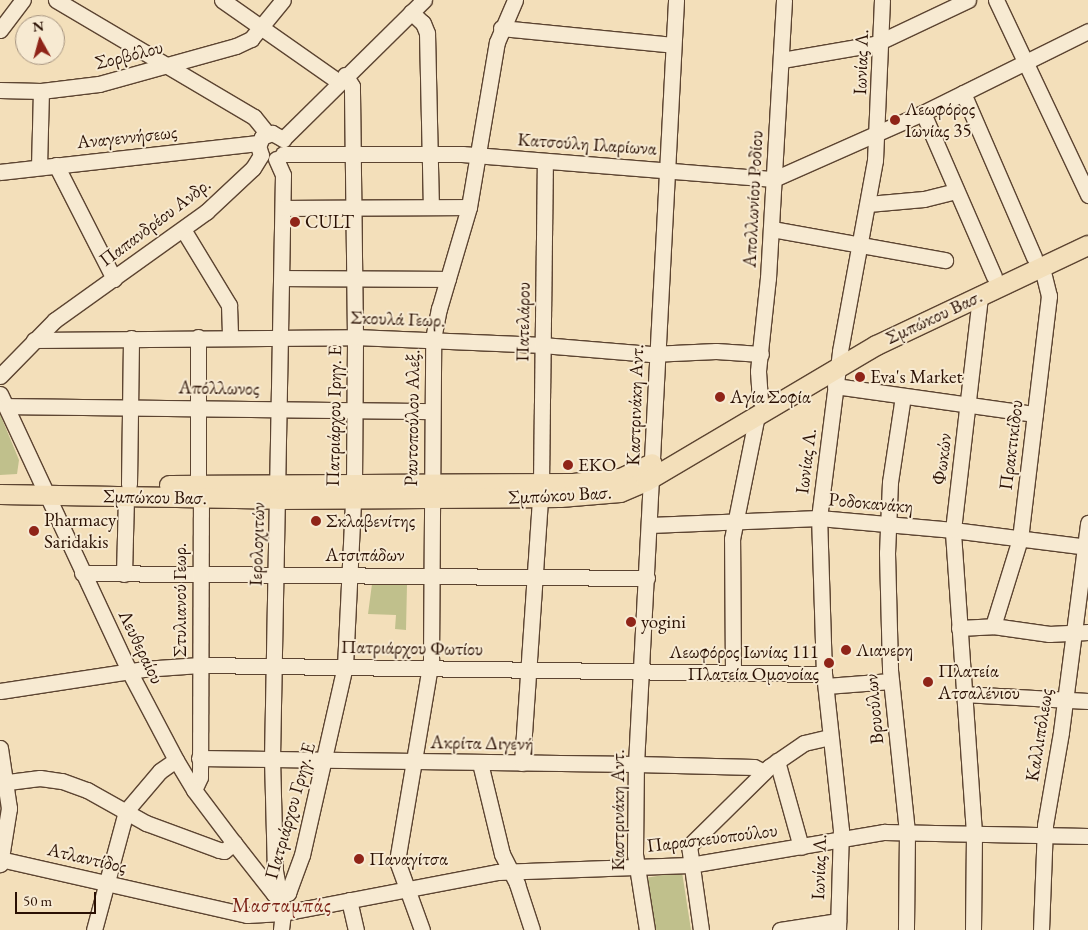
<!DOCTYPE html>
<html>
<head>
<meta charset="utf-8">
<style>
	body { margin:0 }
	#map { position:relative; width:1088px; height:930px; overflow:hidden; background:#f3dfba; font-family:"EB Garamond",serif }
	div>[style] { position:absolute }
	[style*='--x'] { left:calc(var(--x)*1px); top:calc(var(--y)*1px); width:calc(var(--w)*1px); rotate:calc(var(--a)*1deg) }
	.green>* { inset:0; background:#c0c08c }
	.roads { filter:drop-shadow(1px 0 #5c4431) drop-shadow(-1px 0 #5c4431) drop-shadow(0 1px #5c4431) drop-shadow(0 -1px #5c4431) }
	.minor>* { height:15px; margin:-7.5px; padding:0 7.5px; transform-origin:7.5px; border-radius:7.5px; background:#f7ead2 }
	.major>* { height:19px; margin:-9.5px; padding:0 9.5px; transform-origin:9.5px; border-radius:9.5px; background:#f3dfba }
	.dots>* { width:14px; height:14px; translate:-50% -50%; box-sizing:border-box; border:2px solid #f7ead2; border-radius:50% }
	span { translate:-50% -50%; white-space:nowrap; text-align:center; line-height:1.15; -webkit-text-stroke:4px #f7ead2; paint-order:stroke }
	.street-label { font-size:19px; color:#2a1003 }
	.poi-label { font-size:19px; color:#2a1003 }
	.left { translate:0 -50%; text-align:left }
	.right { translate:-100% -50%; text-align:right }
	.neighbourhood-label { font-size:20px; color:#7a1f14; letter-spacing:1px }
	.north { position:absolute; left:15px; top:15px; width:50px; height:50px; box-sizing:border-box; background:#f7ead2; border:1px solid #a5937f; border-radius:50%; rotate:353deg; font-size:14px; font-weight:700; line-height:20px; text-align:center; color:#2a1003 }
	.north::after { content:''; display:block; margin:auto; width:18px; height:22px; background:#8f2418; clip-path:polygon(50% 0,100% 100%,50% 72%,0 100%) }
	.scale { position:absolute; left:15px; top:892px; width:81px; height:22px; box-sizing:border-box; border:2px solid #2a1003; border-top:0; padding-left:6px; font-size:15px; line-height:18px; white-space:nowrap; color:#2a1003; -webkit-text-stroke:4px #f7ead2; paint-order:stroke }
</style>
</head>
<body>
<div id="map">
	<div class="green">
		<div style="clip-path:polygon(0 414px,19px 460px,17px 474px,0 475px)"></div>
		<div style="clip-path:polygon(372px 584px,407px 585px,406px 630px,395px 629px,396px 615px,368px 614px)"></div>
		<div style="clip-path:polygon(682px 872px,691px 930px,653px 930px,645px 878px)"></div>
	</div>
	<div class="roads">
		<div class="minor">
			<div style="--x:56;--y:0;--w:230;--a:30.6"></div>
			<div style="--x:254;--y:117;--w:22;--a:51"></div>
			<div style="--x:222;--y:0;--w:143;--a:35"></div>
			<div style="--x:996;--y:0;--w:216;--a:64.7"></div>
			<div style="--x:411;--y:12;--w:16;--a:43"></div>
			<div style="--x:423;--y:23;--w:11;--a:68"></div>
			<div style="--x:427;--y:33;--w:174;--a:88.7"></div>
			<div style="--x:501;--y:28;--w:173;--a:5.6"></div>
			<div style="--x:0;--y:30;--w:38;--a:-53"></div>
			<div style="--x:782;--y:60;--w:94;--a:-9.8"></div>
			<div style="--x:875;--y:44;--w:103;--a:-25.3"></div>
			<div style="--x:0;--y:90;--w:41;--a:1.4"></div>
			<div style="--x:41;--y:91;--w:58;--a:-6.9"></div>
			<div style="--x:99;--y:84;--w:142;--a:-15.5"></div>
			<div style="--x:236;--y:46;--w:17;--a:-25"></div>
			<div style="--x:251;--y:39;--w:50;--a:-50.6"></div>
			<div style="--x:963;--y:93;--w:179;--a:66.6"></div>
			<div style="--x:923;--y:113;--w:178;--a:66.5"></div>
			<div style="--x:283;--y:154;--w:179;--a:0"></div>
			<div style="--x:462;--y:154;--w:313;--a:4.6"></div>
			<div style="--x:774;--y:179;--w:163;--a:-23.9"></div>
			<div style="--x:923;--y:113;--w:184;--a:-26.4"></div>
			<div style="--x:276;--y:159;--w:17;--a:66"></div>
			<div style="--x:283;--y:175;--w:583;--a:91.08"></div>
			<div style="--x:272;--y:758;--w:113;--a:88.5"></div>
			<div style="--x:275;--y:871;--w:43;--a:79.2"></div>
			<div style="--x:283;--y:913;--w:17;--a:97"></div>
			<div style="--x:56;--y:165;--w:128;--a:63"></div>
			<div style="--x:39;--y:167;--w:76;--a:-88.5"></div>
			<div style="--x:0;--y:172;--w:261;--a:-6.4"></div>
			<div style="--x:868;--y:204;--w:56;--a:-5.1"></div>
			<div style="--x:924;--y:199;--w:33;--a:-14"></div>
			<div style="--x:283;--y:208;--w:186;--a:-0.3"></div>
			<div style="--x:772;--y:229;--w:176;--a:10.2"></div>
			<div style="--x:184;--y:231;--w:87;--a:58.7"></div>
			<div style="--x:229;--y:305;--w:32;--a:88"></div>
			<div style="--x:282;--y:278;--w:166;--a:0.3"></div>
			<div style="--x:34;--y:340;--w:321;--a:-0.5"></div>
			<div style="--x:355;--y:337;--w:187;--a:2.4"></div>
			<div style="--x:542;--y:345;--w:109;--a:4.7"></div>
			<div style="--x:651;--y:354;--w:65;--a:-2.6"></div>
			<div style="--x:716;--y:351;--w:45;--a:3.8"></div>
			<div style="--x:0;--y:376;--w:78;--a:-45.5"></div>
			<div style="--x:55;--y:320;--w:186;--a:-35.6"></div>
			<div style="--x:206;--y:212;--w:64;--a:-43.1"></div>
			<div style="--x:253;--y:168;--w:15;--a:-58"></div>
			<div style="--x:261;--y:155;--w:9;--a:-108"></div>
			<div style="--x:258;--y:146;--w:10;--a:-66"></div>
			<div style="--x:262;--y:137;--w:11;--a:-22"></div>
			<div style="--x:272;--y:133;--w:13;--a:29"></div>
			<div style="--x:283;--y:139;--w:198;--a:-44.6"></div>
			<div style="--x:835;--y:386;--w:202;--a:8"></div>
			<div style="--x:0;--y:394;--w:306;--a:65"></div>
			<div style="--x:129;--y:671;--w:101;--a:62.2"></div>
			<div style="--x:176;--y:760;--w:35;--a:59"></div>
			<div style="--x:194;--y:790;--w:66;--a:53"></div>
			<div style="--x:234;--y:843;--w:65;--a:51.9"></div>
			<div style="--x:274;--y:894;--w:6;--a:18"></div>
			<div style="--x:903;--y:396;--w:87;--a:98.6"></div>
			<div style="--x:890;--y:482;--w:71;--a:92.4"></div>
			<div style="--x:887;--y:553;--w:117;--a:88.5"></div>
			<div style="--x:890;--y:670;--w:163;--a:84"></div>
			<div style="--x:907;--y:832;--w:98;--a:90.6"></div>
			<div style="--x:760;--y:400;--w:29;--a:-94"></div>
			<div style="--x:758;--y:371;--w:94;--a:-83.9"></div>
			<div style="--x:768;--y:278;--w:278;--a:-86.7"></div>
			<div style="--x:6;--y:406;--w:426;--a:0.7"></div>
			<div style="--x:541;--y:483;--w:321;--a:-89.3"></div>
			<div style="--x:129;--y:484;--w:146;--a:-89.2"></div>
			<div style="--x:198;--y:485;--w:148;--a:-90"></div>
			<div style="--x:650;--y:525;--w:169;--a:-2.4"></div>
			<div style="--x:819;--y:518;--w:135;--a:5.1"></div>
			<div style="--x:953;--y:530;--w:136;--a:7.2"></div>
			<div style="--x:82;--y:573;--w:565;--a:0.51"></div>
			<div style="--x:124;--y:574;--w:78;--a:-88.5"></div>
			<div style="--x:993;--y:626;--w:91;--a:-72.8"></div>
			<div style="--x:1020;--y:539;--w:245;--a:-83.2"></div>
			<div style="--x:1049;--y:296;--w:30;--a:-104"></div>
			<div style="--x:959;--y:628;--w:34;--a:-3"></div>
			<div style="--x:993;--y:626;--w:57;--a:8.1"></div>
			<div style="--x:1049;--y:634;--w:39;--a:-3"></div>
			<div style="--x:733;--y:673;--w:134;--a:-90.4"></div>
			<div style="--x:732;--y:539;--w:126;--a:-78.6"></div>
			<div style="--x:826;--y:686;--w:65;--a:-4.4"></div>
			<div style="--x:0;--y:691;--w:145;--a:-8.7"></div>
			<div style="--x:143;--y:669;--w:57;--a:-4"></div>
			<div style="--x:200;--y:665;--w:624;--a:0.83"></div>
			<div style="--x:963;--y:694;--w:125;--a:3.2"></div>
			<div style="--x:0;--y:748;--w:61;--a:81.5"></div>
			<div style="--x:9;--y:808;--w:57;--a:99.1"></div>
			<div style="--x:199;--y:758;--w:437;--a:0.8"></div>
			<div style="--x:636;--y:764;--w:118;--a:1.5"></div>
			<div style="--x:754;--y:767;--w:11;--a:27"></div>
			<div style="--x:777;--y:761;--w:89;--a:74.4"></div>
			<div style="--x:480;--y:763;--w:94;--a:76.4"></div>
			<div style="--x:502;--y:854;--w:34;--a:63"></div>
			<div style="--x:517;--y:884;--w:48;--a:71.9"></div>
			<div style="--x:522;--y:763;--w:267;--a:-86.1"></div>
			<div style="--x:0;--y:783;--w:40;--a:-7.1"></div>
			<div style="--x:40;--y:778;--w:22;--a:8"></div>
			<div style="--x:62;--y:781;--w:27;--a:20"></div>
			<div style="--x:87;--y:790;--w:68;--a:29.2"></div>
			<div style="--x:146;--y:823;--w:78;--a:20.3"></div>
			<div style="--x:219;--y:850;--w:5;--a:11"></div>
			<div style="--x:224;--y:851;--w:13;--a:-39"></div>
			<div style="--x:194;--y:790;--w:14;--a:-65"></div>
			<div style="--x:200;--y:777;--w:279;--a:-89.8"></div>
			<div style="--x:0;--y:859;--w:253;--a:12.8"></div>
			<div style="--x:247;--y:915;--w:36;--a:-3"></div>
			<div style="--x:283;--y:913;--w:219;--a:-10.8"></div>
			<div style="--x:498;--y:872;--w:192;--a:-2.1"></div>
			<div style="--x:690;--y:865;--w:197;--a:-9.7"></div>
			<div style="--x:884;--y:832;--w:204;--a:1.1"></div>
			<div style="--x:280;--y:896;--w:9;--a:-21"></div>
			<div style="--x:288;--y:893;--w:40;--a:-69.8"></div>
			<div style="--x:302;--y:855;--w:194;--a:-77.2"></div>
			<div style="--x:345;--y:666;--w:181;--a:-87.2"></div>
			<div style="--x:354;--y:485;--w:148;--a:-89.6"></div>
			<div style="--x:355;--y:337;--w:251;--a:-90.7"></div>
			<div style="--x:352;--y:86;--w:13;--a:-122"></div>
			<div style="--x:349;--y:900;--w:31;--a:77"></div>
			<div style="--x:94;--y:930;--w:123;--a:-74.9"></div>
			<div style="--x:126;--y:811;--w:52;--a:-49.6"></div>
			<div style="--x:160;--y:771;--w:19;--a:-35"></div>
			<div style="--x:422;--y:930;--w:73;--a:-109.9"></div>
			<div style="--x:397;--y:861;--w:204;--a:-80.4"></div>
			<div style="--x:431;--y:660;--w:321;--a:-89.6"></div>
			<div style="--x:433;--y:339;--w:31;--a:-79"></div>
			<div style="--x:439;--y:309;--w:106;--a:-73.6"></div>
			<div style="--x:469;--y:207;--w:167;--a:-80.4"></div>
			<div style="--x:497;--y:42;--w:46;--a:-66.8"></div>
			<div style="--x:647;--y:930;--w:77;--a:-99"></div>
			<div style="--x:635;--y:854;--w:90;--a:-89.4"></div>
			<div style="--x:636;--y:764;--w:765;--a:-87"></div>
			<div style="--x:701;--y:930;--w:85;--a:-98.1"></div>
			<div style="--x:689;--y:846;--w:112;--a:-44.6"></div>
			<div style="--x:769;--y:767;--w:42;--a:-34.4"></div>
			<div style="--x:804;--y:743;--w:27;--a:-13"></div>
			<div style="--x:780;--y:930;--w:59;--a:-8.8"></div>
			<div style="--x:838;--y:930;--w:100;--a:-88.3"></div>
			<div style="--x:841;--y:830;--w:157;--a:-96.2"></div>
			<div style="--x:824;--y:674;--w:156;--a:-91.8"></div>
			<div style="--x:819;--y:518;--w:168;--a:-82.8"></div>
			<div style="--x:840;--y:351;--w:194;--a:-79.6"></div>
			<div style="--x:875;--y:160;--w:160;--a:-87.5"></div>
			<div style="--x:973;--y:930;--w:97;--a:-89.4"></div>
			<div style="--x:974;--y:833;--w:304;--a:-94"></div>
			<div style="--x:953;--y:530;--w:237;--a:-83.4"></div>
			<div style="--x:1041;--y:930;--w:105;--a:-87.8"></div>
			<div style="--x:1045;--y:825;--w:94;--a:-80.2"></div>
			<div style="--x:1061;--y:732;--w:211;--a:-82.6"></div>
		</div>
		<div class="major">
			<div style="--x:169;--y:485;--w:404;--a:-0.3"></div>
			<div style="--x:573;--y:483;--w:47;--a:-6.1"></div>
			<div style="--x:620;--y:478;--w:35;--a:-25"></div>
			<div style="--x:0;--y:494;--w:279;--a:1"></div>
			<div style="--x:279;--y:499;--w:281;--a:-0.4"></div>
			<div style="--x:560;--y:497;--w:60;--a:-4.8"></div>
			<div style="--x:620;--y:492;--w:28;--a:-23"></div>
			<div style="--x:646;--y:481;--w:267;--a:-30.6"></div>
			<div style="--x:876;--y:345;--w:234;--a:-25.3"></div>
		</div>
	</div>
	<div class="dots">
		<div style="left:895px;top:120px;background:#8f2418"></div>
		<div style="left:295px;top:222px;background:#8f2418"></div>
		<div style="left:860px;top:377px;background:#8f2418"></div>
		<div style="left:720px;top:397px;background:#8f2418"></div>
		<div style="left:568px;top:465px;background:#8f2418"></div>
		<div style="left:316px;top:521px;background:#8f2418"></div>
		<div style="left:34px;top:531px;background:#8f2418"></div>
		<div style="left:631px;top:622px;background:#8f2418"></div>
		<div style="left:846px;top:650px;background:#8f2418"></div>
		<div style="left:829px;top:663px;background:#8f2418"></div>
		<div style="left:928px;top:682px;background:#8f2418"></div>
		<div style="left:359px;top:859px;background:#8f2418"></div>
	</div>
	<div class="street-label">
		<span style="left:129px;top:55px;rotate:-14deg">Σορβόλου</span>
		<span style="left:861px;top:62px;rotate:-88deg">Ιωνίας Λ.</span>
		<span style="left:127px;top:137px;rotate:-6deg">Αναγεννήσεως</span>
		<span style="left:587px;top:144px;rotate:4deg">Κατσούλη Ιλαρίωνα</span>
		<span style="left:753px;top:199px;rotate:-87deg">Απολλωνίου Ροδίου</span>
		<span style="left:155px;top:222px;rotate:-37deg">Παπανδρέου Ανδρ.</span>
		<span style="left:934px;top:317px;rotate:-25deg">Σμπώκου Βασ.</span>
		<span style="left:398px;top:319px;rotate:2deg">Σκουλά Γεωρ.</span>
		<span style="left:523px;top:322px;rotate:-89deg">Πατελάρου</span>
		<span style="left:219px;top:388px;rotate:1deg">Απόλλωνος</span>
		<span style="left:635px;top:405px;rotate:-88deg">Καστρινάκη Αντ.</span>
		<span style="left:334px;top:416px;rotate:-89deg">Πατριάρχου Γρηγ. Ε</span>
		<span style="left:412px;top:418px;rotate:-89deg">Ραυτοπούλου Αλεξ.</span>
		<span style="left:1011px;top:445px;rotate:-83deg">Πρακτικίδου</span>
		<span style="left:942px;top:459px;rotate:-83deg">Φωκών</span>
		<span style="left:806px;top:461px;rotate:-83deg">Ιωνίας Λ.</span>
		<span style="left:560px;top:495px;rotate:-3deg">Σμπώκου Βασ.</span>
		<span style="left:155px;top:497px;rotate:1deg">Σμπώκου Βασ.</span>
		<span style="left:871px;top:503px;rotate:5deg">Ροδοκανάκη</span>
		<span style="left:257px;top:544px;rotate:-88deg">Ιερολοχιτών</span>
		<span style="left:365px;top:555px">Ατσιπάδων</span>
		<span style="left:180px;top:600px;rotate:-90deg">Στυλιανού Γεωρ.</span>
		<span style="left:141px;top:647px;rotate:64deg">Λευθεραίου</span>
		<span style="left:412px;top:648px;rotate:1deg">Πατριάρχου Φωτίου</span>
		<span style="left:874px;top:709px;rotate:-95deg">Βρυούλων</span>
		<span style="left:1039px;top:735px;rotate:-81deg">Καλλιπόλεως</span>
		<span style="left:482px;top:743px;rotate:1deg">Ακρίτα Διγενή</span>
		<span style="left:618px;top:810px;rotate:-90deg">Καστρινάκη Αντ.</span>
		<span style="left:290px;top:811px;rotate:-74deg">Πατριάρχου Γρηγ. Ε</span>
		<span style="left:712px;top:838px;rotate:-7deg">Παρασκευοπούλου</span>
		<span style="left:87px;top:858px;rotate:13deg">Ατλαντίδος</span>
		<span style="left:819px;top:867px;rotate:-88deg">Ιωνίας Λ.</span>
	</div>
	<div class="poi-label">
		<span class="left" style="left:905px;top:120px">Λεωφόρος<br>Ιωνίας 35</span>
		<span class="left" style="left:305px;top:222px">CULT</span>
		<span class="left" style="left:870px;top:377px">Eva's Market</span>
		<span class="left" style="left:730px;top:397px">Αγία Σοφία</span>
		<span class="left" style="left:578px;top:465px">ΕΚΟ</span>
		<span class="left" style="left:44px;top:531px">Pharmacy<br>Saridakis</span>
		<span class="left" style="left:326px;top:521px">Σκλαβενίτης</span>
		<span class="left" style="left:641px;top:622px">yogini</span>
		<span class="left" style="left:856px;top:650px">Λιανερη</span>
		<span class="right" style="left:819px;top:663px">Λεωφόρος Ιωνίας 111<br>Πλατεία Ομονοίας</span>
		<span class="left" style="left:938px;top:682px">Πλατεία<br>Ατσαλένιου</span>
		<span class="left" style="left:369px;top:859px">Παναγίτσα</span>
	</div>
	<div class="neighbourhood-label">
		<span style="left:282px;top:905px">Μασταμπάς</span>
	</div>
	<div class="north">N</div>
	<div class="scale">50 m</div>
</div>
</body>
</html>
